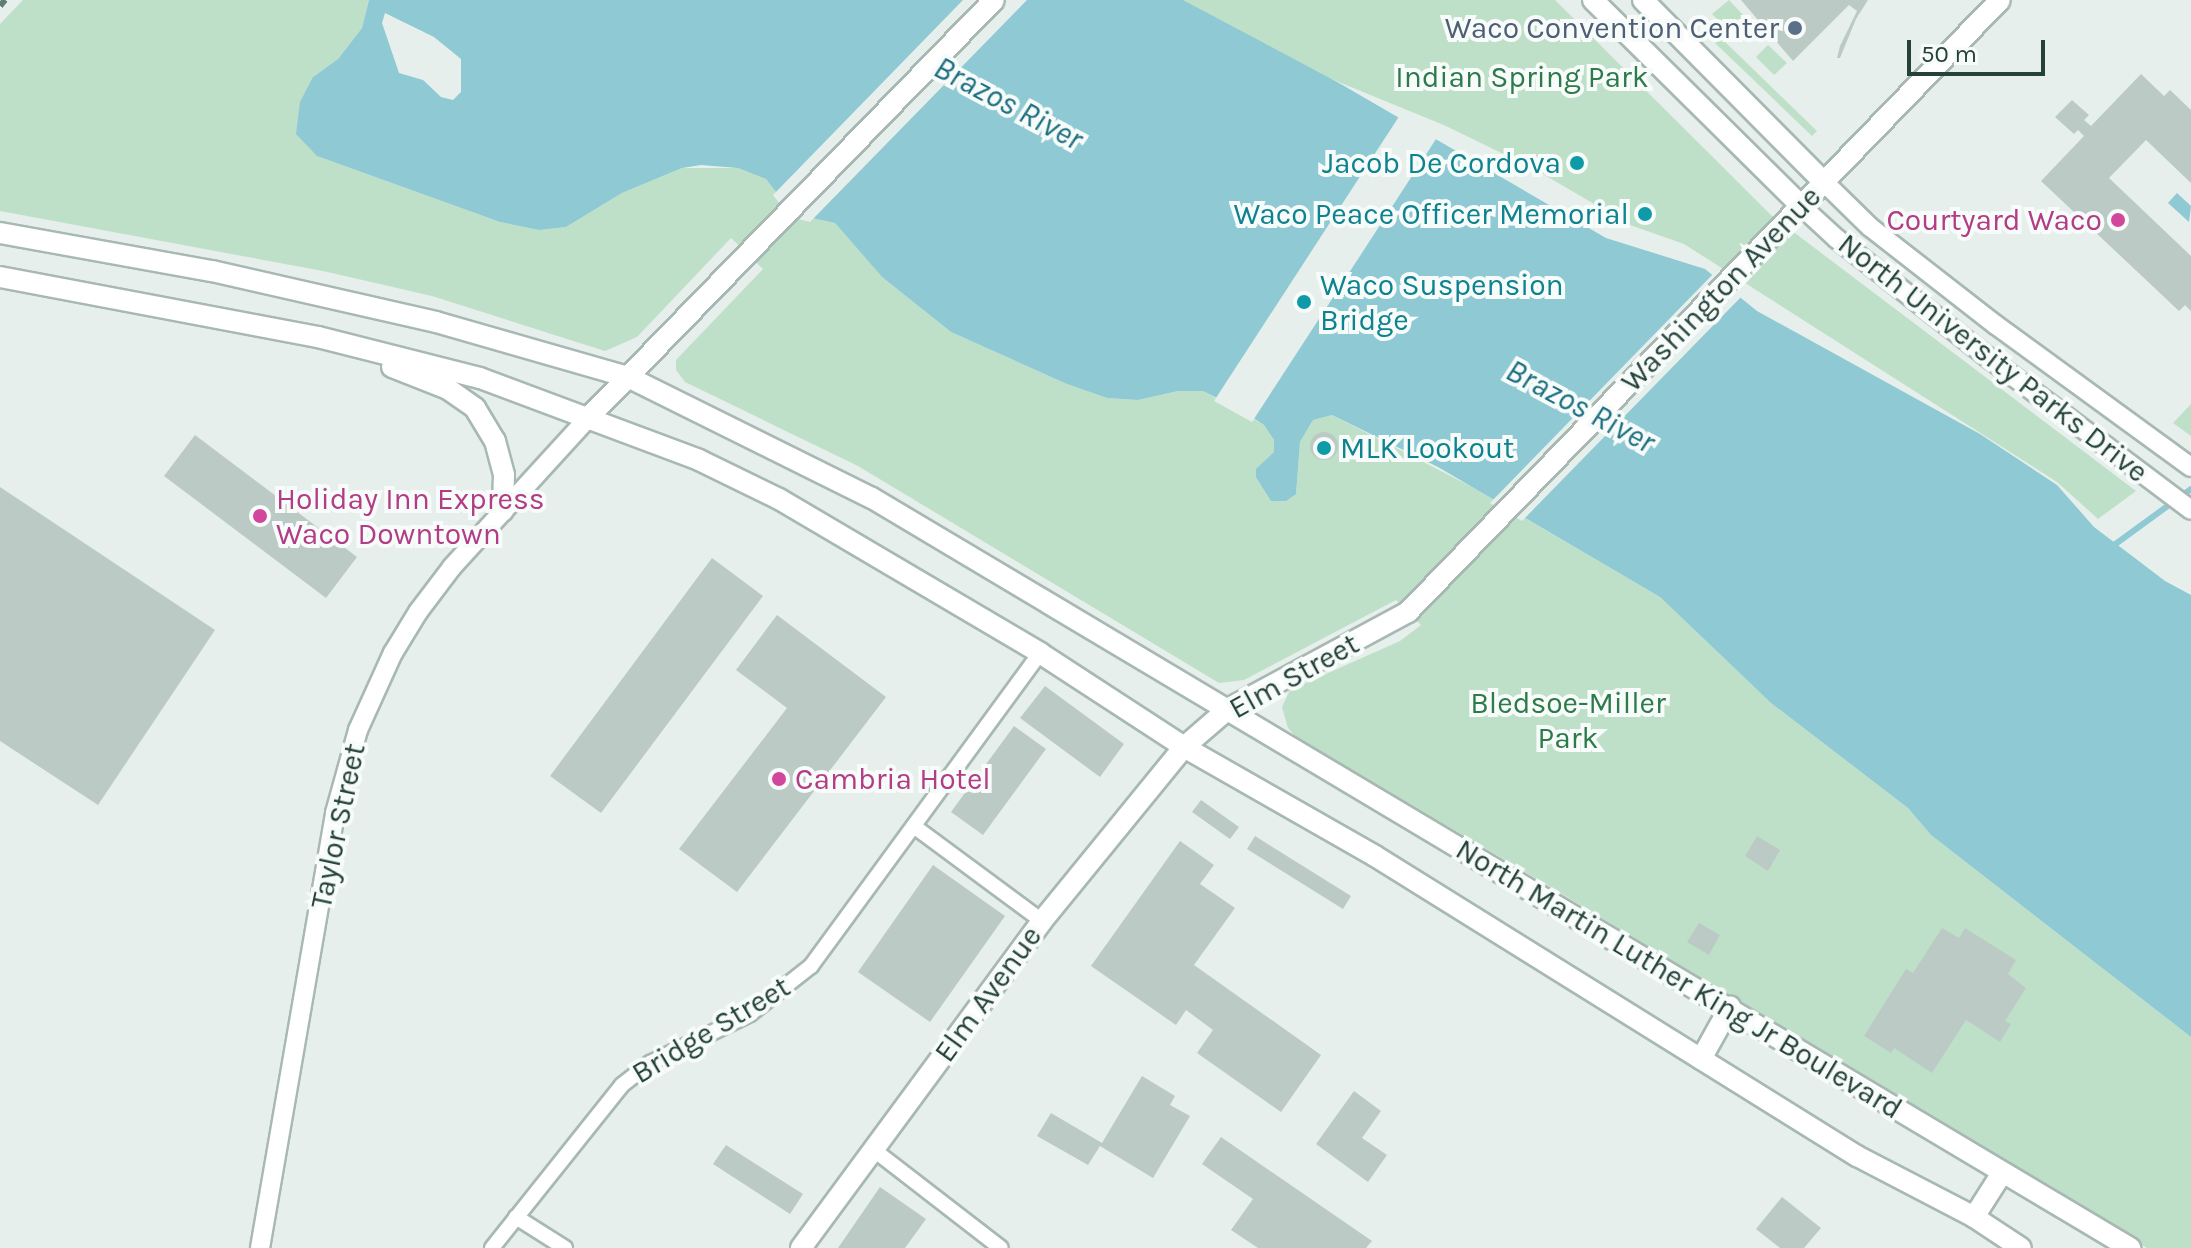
<!DOCTYPE html>
<html>
<head>
<meta charset="utf-8">
<style>
	body { margin:0 }
	#map { position:relative; width:2191px; height:1248px; overflow:hidden; background:#e6efeb; font-family:Karla,sans-serif }
	div>[style] { position:absolute }
	[style*='--x'] { left:calc(var(--x)*1px); top:calc(var(--y)*1px); width:calc(var(--w)*1px); rotate:calc(var(--a)*1deg) }
	.green>* { inset:0; background:#bfe0c8 }
	.water>* { inset:0; background:#8ec9d4 }
	.pier>* { inset:0; background:#e6efeb }
	.stream>* { height:6px; margin:-3px; padding:0 3px; transform-origin:3px; border-radius:3px; background:#8ec9d4 }
	.building>* { inset:0; background:#bbcac4 }
	.round { border-radius:50% }
	.roads { filter:drop-shadow(2px 0 #a8b8b2) drop-shadow(-2px 0 #a8b8b2) drop-shadow(0 2px #a8b8b2) drop-shadow(0 -2px #a8b8b2) }
	.minor>* { height:14px; margin:-7px; padding:0 7px; transform-origin:7px; border-radius:7px; background:#fff }
	.tertiary>* { height:18px; margin:-9px; padding:0 9px; transform-origin:9px; border-radius:9px; background:#fff }
	.secondary>* { height:20px; margin:-10px; padding:0 10px; transform-origin:10px; border-radius:10px; background:#fff }
	.rail>* { height:6px; margin-top:-3px; transform-origin:0; background:repeating-linear-gradient(90deg,#5f7d75 0 16px,transparent 0 24px) }
	.dots>* { width:22px; height:22px; translate:-50% -50%; box-sizing:border-box; border:4px solid #f7fbf9; border-radius:50% }
	span { translate:-50% -50%; white-space:nowrap; text-align:center; line-height:1.15; -webkit-text-stroke:8px #f7fbf9; paint-order:stroke }
	.service-label { font-size:30px; color:#4e5e75 }
	.right { translate:-100% -50%; text-align:right }
	.park-label { font-size:30px; color:#2d7a4b }
	.culture-label { font-size:30px; color:#0d838f }
	.left { translate:0 -50%; text-align:left }
	.hotel-label { font-size:30px; color:#b23c85 }
	.street-label { font-size:30px; color:#24423a }
	.water-label { font-size:32px; color:#1c6f80; font-style:italic }
	.scale { position:absolute; left:1907px; top:40px; width:138px; height:36px; box-sizing:border-box; border:4px solid #24423a; border-top:0; padding-left:10px; font-size:24px; line-height:28px; white-space:nowrap; color:#24423a; -webkit-text-stroke:6px #f7fbf9; paint-order:stroke }
</style>
</head>
<body>
<div id="map">
	<div class="green">
		<div style="clip-path:polygon(23px 0,369px 0,362px 28px,338px 59px,313px 77px,317px 156px,500px 222px,539px 230px,566px 227px,622px 193px,682px 168px,738px 168px,766px 179px,793px 214px,835px 223px,882px 277px,951px 332px,1067px 384px,1107px 398px,1138px 400px,1178px 391px,1203px 391px,1264px 425px,1274px 440px,1274px 452px,1296px 494px,1300px 442px,1313px 420px,1332px 415px,1472px 487px,1660px 597px,1771px 703px,1908px 808px,1931px 835px,2191px 1037px,2191px 1248px,2147px 1248px,1534px 877px,1297px 738px,1288px 728px,1282px 707px,1290px 690px,1400px 641px,1421px 625px,1396px 600px,1244px 680px,1219px 683px,858px 466px,685px 382px,676px 370px,676px 360px,763px 269px,731px 238px,637px 337px,605px 351px,432px 296px,323px 271px,0 211px,0 24px)"></div>
		<div style="clip-path:polygon(1183px 0,1555px 0,1771px 215px,2136px 491px,2098px 519px,2057px 482px,1684px 244px,1630px 225px,1536px 170px,1446px 126px,1312px 71px)"></div>
		<div style="clip-path:polygon(1729px 0,1745px 17px,1729px 31px,1712px 14px)"></div>
		<div style="clip-path:polygon(1721px 38px,1817px 131px,1812px 136px,1715px 43px)"></div>
		<div style="clip-path:polygon(1768px 45px,1787px 63px,1774px 75px,1756px 57px)"></div>
		<div style="clip-path:polygon(2191px 404px,2191px 436px,2173px 423px)"></div>
	</div>
	<div class="water">
		<div style="clip-path:polygon(evenodd,369px 0,1183px 0,1339px 83px,1606px 238px,1705px 269px,1757px 311px,1980px 434px,2057px 485px,2094px 527px,2165px 581px,2191px 595px,2191px 1037px,1931px 835px,1908px 808px,1771px 703px,1660px 597px,1438px 467px,1332px 415px,1313px 420px,1300px 442px,1296px 494px,1286px 501px,1271px 501px,1256px 477px,1256px 469px,1274px 452px,1274px 440px,1264px 425px,1241px 410px,1203px 391px,1178px 391px,1138px 400px,1107px 398px,1067px 384px,951px 332px,882px 277px,835px 223px,793px 214px,766px 179px,738px 168px,701px 165px,682px 168px,622px 193px,566px 227px,539px 230px,500px 222px,317px 156px,296px 134px,300px 102px,313px 77px,338px 59px,362px 28px,369px 0,385px 13px,434px 37px,461px 59px,461px 92px,453px 100px,441px 97px,423px 80px,399px 73px,382px 23px,385px 13px)"></div>
		<div style="clip-path:polygon(2177px 193px,2191px 206px,2189px 222px,2168px 203px)"></div>
	</div>
	<div class="pier">
		<div style="clip-path:polygon(963px 0,1027px 0,810px 222px,790px 217px,773px 195px)"></div>
		<div style="clip-path:polygon(1400px 115px,1438px 136px,1252px 422px,1214px 401px)"></div>
		<div style="clip-path:polygon(1715px 272px,1743px 295px,1522px 521px,1490px 503px)"></div>
	</div>
	<div class="stream">
		<div style="--x:2110;--y:548;--w:100;--a:-36.1"></div>
	</div>
	<div class="building">
		<div style="clip-path:polygon(1741px 0,1868px 0,1856px 19px,1840px 58px,1837px 58px,1840px 46px,1857px 11px,1849px 5px,1793px 61px)"></div>
		<div style="clip-path:polygon(2141px 74px,2164px 96px,2170px 90px,2191px 110px,2191px 183px,2146px 140px,2109px 178px,2191px 256px,2191px 311px,2185px 305px,2179px 311px,2041px 181px,2084px 136px,2078px 130px,2074px 134px,2055px 117px,2072px 100px,2089px 115px,2084px 120px,2091px 126px)"></div>
		<div class="round" style="left:1310px;top:432px;width:28px;height:28px"></div>
		<div style="clip-path:polygon(195px 435px,357px 557px,326px 598px,164px 476px)"></div>
		<div style="clip-path:polygon(0 487px,215px 630px,98px 805px,0 741px)"></div>
		<div style="clip-path:polygon(712px 558px,763px 596px,601px 813px,550px 776px)"></div>
		<div style="clip-path:polygon(777px 615px,886px 697px,737px 892px,679px 849px,787px 708px,736px 670px)"></div>
		<div style="clip-path:polygon(1045px 686px,1124px 744px,1100px 777px,1020px 718px)"></div>
		<div style="clip-path:polygon(1014px 726px,1046px 749px,983px 835px,951px 812px)"></div>
		<div style="clip-path:polygon(1201px 800px,1239px 827px,1230px 839px,1192px 812px)"></div>
		<div style="clip-path:polygon(1255px 836px,1351px 896px,1343px 909px,1247px 849px)"></div>
		<div style="clip-path:polygon(1757px 836px,1780px 850px,1768px 871px,1745px 856px)"></div>
		<div style="clip-path:polygon(1180px 841px,1214px 865px,1200px 884px,1235px 908px,1194px 965px,1321px 1055px,1281px 1112px,1197px 1053px,1213px 1030px,1186px 1010px,1176px 1025px,1091px 966px)"></div>
		<div style="clip-path:polygon(933px 865px,1005px 916px,930px 1022px,858px 972px)"></div>
		<div style="clip-path:polygon(1699px 923px,1720px 935px,1709px 955px,1687px 942px)"></div>
		<div style="clip-path:polygon(1942px 928px,1959px 938px,1965px 928px,2016px 960px,2008px 974px,2026px 988px,2005px 1021px,2011px 1024px,2000px 1042px,1966px 1020px,1932px 1073px,1894px 1048px,1891px 1053px,1864px 1036px,1906px 969px,1913px 973px)"></div>
		<div style="clip-path:polygon(1142px 1076px,1175px 1096px,1170px 1105px,1190px 1116px,1153px 1178px,1100px 1146px,1088px 1165px,1037px 1136px,1051px 1113px,1102px 1143px)"></div>
		<div style="clip-path:polygon(1354px 1091px,1381px 1111px,1362px 1138px,1387px 1155px,1368px 1182px,1316px 1144px)"></div>
		<div style="clip-path:polygon(1221px 1137px,1372px 1241px,1366px 1248px,1258px 1248px,1231px 1230px,1253px 1199px,1202px 1164px)"></div>
		<div style="clip-path:polygon(726px 1145px,803px 1194px,790px 1214px,713px 1164px)"></div>
		<div style="clip-path:polygon(880px 1187px,926px 1219px,905px 1248px,838px 1248px)"></div>
		<div style="clip-path:polygon(1782px 1197px,1821px 1228px,1804px 1248px,1780px 1248px,1756px 1229px)"></div>
	</div>
	<div class="roads">
		<div class="minor">
			<div style="--x:915;--y:827;--w:158;--a:36.5"></div>
			<div style="--x:874;--y:1150;--w:160;--a:37.7"></div>
			<div style="--x:516;--y:1217;--w:58;--a:32.3"></div>
			<div style="--x:492;--y:1248;--w:208;--a:-51.4"></div>
			<div style="--x:622;--y:1085;--w:36;--a:-38"></div>
			<div style="--x:650;--y:1063;--w:111;--a:-26.1"></div>
			<div style="--x:750;--y:1014;--w:78;--a:-38.2"></div>
			<div style="--x:811;--y:966;--w:388;--a:-53.8"></div>
		</div>
		<div class="tertiary">
			<div style="--x:1824;--y:182;--w:64;--a:44.4"></div>
			<div style="--x:1870;--y:227;--w:160;--a:37.9"></div>
			<div style="--x:1996;--y:325;--w:241;--a:36.1"></div>
			<div style="--x:1800;--y:205;--w:50;--a:42.6"></div>
			<div style="--x:1837;--y:239;--w:189;--a:38.1"></div>
			<div style="--x:1986;--y:356;--w:256;--a:36.9"></div>
			<div style="--x:260;--y:1248;--w:441;--a:-80.2"></div>
			<div style="--x:335;--y:813;--w:86;--a:-74.5"></div>
			<div style="--x:358;--y:730;--w:85;--a:-65.6"></div>
			<div style="--x:393;--y:653;--w:48;--a:-58.6"></div>
			<div style="--x:418;--y:612;--w:56;--a:-52.9"></div>
			<div style="--x:452;--y:567;--w:203;--a:-47.6"></div>
		</div>
		<div class="secondary">
			<div style="--x:1593;--y:0;--w:291;--a:44.7"></div>
			<div style="--x:1643;--y:0;--w:257;--a:45.2"></div>
			<div style="--x:0;--y:233;--w:215;--a:10.2"></div>
			<div style="--x:212;--y:271;--w:230;--a:12.8"></div>
			<div style="--x:436;--y:322;--w:200;--a:16"></div>
			<div style="--x:628;--y:377;--w:272;--a:26.4"></div>
			<div style="--x:872;--y:498;--w:1465;--a:30.8"></div>
			<div style="--x:0;--y:277;--w:324;--a:10.7"></div>
			<div style="--x:318;--y:337;--w:167;--a:14.2"></div>
			<div style="--x:480;--y:378;--w:234;--a:20.5"></div>
			<div style="--x:699;--y:460;--w:89;--a:26"></div>
			<div style="--x:779;--y:499;--w:303;--a:30.5"></div>
			<div style="--x:1040;--y:653;--w:172;--a:33.1"></div>
			<div style="--x:1184;--y:747;--w:220;--a:29.7"></div>
			<div style="--x:1375;--y:856;--w:568;--a:31.9"></div>
			<div style="--x:1857;--y:1156;--w:132;--a:27.5"></div>
			<div style="--x:1974;--y:1217;--w:56;--a:33.4"></div>
			<div style="--x:392;--y:367;--w:60;--a:21.4"></div>
			<div style="--x:448;--y:389;--w:33;--a:35"></div>
			<div style="--x:475;--y:408;--w:39;--a:59"></div>
			<div style="--x:495;--y:441;--w:35;--a:75"></div>
			<div style="--x:504;--y:475;--w:36;--a:92"></div>
			<div style="--x:589;--y:417;--w:581;--a:-45.84"></div>
			<div style="--x:1701;--y:1059;--w:60;--a:-60.9"></div>
			<div style="--x:1974;--y:1217;--w:52;--a:-57.5"></div>
			<div style="--x:801;--y:1248;--w:406;--a:-53.6"></div>
			<div style="--x:1042;--y:921;--w:225;--a:-50.8"></div>
			<div style="--x:1184;--y:747;--w:58;--a:-40.8"></div>
			<div style="--x:1228;--y:709;--w:204;--a:-28.3"></div>
			<div style="--x:1408;--y:612;--w:851;--a:-45.95"></div>
		</div>
	</div>
	<div class="rail">
		<div style="--x:0;--y:6;--w:8;--a:-50"></div>
	</div>
	<div class="dots">
		<div style="left:1795px;top:28px;background:#5c6f8a"></div>
		<div style="left:1577px;top:163px;background:#0f9aa8"></div>
		<div style="left:1645px;top:214px;background:#0f9aa8"></div>
		<div style="left:2118px;top:220px;background:#d1479c"></div>
		<div style="left:1304px;top:302px;background:#0f9aa8"></div>
		<div style="left:1324px;top:448px;background:#0f9aa8"></div>
		<div style="left:260px;top:516px;background:#d1479c"></div>
		<div style="left:779px;top:779px;background:#d1479c"></div>
	</div>
	<div class="service-label">
		<span class="right" style="left:1779px;top:28px">Waco Convention Center</span>
	</div>
	<div class="park-label">
		<span style="left:1522px;top:77px">Indian Spring Park</span>
		<span style="left:1568px;top:720px">Bledsoe-Miller<br>Park</span>
	</div>
	<div class="culture-label">
		<span class="right" style="left:1561px;top:163px">Jacob De Cordova</span>
		<span class="right" style="left:1629px;top:214px">Waco Peace Officer Memorial</span>
		<span class="left" style="left:1320px;top:302px">Waco Suspension<br>Bridge</span>
		<span class="left" style="left:1340px;top:448px">MLK Lookout</span>
	</div>
	<div class="hotel-label">
		<span class="right" style="left:2102px;top:220px">Courtyard Waco</span>
		<span class="left" style="left:276px;top:516px">Holiday Inn Express<br>Waco Downtown</span>
		<span class="left" style="left:795px;top:779px">Cambria Hotel</span>
	</div>
	<div class="street-label">
		<span style="left:1721px;top:289px;rotate:-46deg">Washington Avenue</span>
		<span style="left:1993px;top:358px;rotate:38deg">North University Parks Drive</span>
		<span style="left:1294px;top:676px;rotate:-29deg">Elm Street</span>
		<span style="left:338px;top:826px;rotate:-78deg">Taylor Street</span>
		<span style="left:1679px;top:979px;rotate:31deg">North Martin Luther King Jr Boulevard</span>
		<span style="left:988px;top:994px;rotate:-54deg">Elm Avenue</span>
		<span style="left:711px;top:1030px;rotate:-31deg">Bridge Street</span>
	</div>
	<div class="water-label">
		<span style="left:1008px;top:104px;rotate:28deg">Brazos River</span>
		<span style="left:1580px;top:407px;rotate:28deg">Brazos River</span>
	</div>
	<div class="scale">50 m</div>
</div>
</body>
</html>
